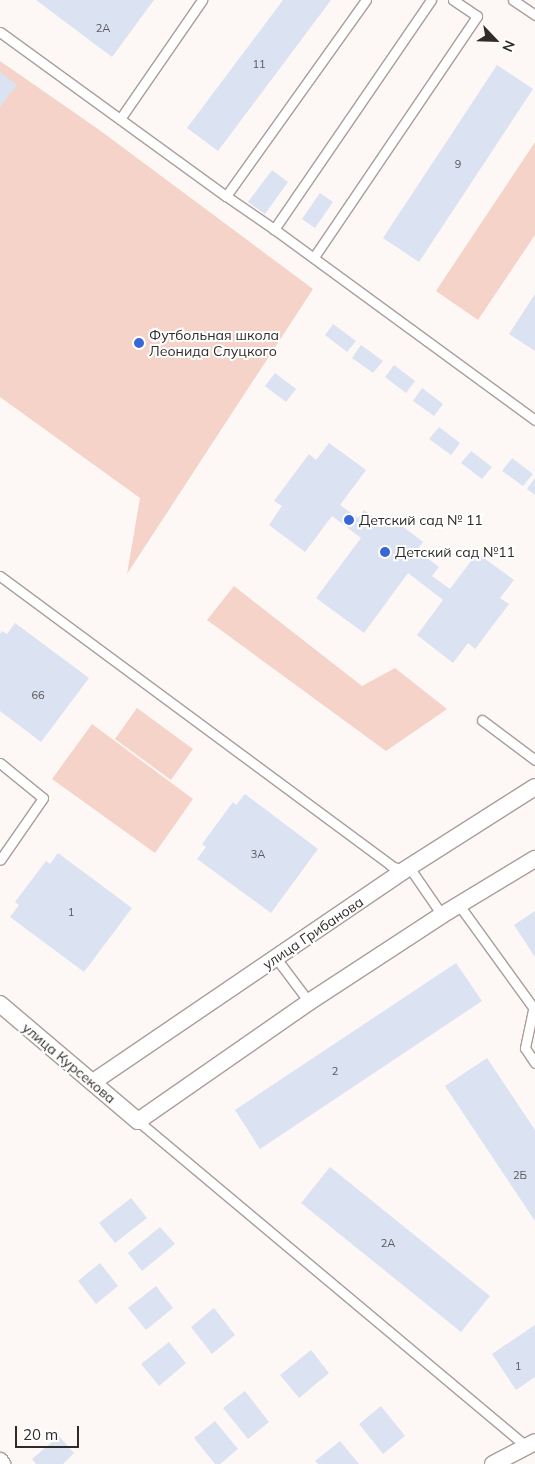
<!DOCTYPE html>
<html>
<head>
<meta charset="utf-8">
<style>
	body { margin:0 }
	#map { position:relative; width:535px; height:1464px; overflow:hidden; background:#fdf8f6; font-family:Mulish,sans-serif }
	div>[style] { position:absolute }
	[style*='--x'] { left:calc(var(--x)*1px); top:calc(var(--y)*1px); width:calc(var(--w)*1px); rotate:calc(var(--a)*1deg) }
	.green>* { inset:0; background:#f5d3c8 }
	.building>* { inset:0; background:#dbe2f1 }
	.roads { filter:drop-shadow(1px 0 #aa9e9a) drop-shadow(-1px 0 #aa9e9a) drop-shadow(0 1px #aa9e9a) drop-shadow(0 -1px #aa9e9a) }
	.lane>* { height:9px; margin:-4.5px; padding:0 4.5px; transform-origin:4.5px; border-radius:4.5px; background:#fff }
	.street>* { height:16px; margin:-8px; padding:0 8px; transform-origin:8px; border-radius:8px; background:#fff }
	.dots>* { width:14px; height:14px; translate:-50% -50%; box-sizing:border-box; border:2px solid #fff; border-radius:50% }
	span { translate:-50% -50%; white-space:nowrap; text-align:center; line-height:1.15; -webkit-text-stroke:4px #fff; paint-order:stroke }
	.number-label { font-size:11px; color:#5a595b }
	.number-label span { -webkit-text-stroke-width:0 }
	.poi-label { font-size:14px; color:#2f2b29 }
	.left { translate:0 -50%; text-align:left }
	.street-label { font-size:14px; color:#2f2b29 }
	.north { position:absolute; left:470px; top:15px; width:50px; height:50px; -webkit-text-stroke:4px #fff; paint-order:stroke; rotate:114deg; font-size:14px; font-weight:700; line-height:20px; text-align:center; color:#2f2b29 }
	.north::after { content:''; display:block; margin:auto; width:18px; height:22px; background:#2f2b29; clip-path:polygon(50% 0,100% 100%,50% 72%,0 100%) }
	.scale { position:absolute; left:15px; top:1426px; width:64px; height:22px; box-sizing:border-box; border:2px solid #2f2b29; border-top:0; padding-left:6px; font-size:15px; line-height:18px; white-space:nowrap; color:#2f2b29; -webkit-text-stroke:4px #fff; paint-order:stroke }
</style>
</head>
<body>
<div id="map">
	<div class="green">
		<div style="clip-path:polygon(0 61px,98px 129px,313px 289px,127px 574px,140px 498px,0 397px)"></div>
		<div style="clip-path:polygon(535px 142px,535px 235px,478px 320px,436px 291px)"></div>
		<div style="clip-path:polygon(234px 586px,362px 686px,395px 668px,447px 709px,386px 751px,207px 620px)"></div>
		<div style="clip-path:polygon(137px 708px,193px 749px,171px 780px,115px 739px)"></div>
		<div style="clip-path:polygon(92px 724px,193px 799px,155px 853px,52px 779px)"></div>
	</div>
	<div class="building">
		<div style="clip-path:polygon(36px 0,154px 0,112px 57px)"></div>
		<div style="clip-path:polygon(283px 0,331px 0,218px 151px,187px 128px)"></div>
		<div style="clip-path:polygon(497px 65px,533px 89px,419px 262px,383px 238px)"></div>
		<div style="clip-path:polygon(0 72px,17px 85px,0 107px)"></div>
		<div style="clip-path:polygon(272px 170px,288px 182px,265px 214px,248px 202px)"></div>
		<div style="clip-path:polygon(320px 193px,333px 202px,315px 228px,302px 219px)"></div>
		<div style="clip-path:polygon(535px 294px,535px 351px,509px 334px)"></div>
		<div style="clip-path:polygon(333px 324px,356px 341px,347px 352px,325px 335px)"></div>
		<div style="clip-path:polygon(361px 345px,383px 361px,373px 373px,352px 358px)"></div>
		<div style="clip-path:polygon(394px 365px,415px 381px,406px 393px,385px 377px)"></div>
		<div style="clip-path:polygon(275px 373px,296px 389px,286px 402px,265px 386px)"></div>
		<div style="clip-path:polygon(422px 388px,443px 404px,434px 416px,413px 401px)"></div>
		<div style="clip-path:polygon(439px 427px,460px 443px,451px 455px,429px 439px)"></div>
		<div style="clip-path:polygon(329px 443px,366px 470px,340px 505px,358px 518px,364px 510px,386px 527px,393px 519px,423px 542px,417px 550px,439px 567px,432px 576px,450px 589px,477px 553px,514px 580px,500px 598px,509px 604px,475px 649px,468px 643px,453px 663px,417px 635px,443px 600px,408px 573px,364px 633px,316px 598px,361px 538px,332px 516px,305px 552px,269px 525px,282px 506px,274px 501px,309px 454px,316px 460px)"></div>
		<div style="clip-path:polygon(471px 451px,492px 467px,482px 479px,461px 463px)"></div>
		<div style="clip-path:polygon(512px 458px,533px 474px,523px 486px,502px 471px)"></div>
		<div style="clip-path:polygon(535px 478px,535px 495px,527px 489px)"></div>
		<div style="clip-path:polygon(15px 623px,89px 678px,41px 742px,0 711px,0 634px,2px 631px,7px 634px)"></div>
		<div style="clip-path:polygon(245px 794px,318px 849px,271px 913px,197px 859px,206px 847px,202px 844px,233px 802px,236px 805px)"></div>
		<div style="clip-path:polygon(58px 853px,132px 908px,84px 972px,10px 917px,19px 905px,15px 902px,46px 861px,50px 864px)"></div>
		<div style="clip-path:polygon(535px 911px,535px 957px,514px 925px)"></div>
		<div style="clip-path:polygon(456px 963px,482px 1001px,260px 1149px,235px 1110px)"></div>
		<div style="clip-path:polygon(487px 1058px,535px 1130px,535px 1221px,445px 1086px)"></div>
		<div style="clip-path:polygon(330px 1167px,490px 1296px,461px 1332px,301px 1203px)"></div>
		<div style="clip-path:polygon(131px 1198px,147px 1218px,115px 1243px,99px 1223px)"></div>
		<div style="clip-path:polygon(160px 1227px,175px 1244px,142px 1271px,128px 1253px)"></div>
		<div style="clip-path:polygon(100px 1263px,118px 1286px,96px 1304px,78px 1281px)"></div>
		<div style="clip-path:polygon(156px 1286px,173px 1308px,146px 1330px,128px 1308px)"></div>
		<div style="clip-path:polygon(214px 1308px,235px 1335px,212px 1354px,191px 1327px)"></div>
		<div style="clip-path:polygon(535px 1325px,535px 1377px,516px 1390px,492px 1354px)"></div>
		<div style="clip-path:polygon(169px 1342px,186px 1363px,159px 1386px,141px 1364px)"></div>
		<div style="clip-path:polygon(311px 1350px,329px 1373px,299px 1398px,280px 1375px)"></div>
		<div style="clip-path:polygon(245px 1391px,269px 1422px,248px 1439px,223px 1408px)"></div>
		<div style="clip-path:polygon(381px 1406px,405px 1436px,383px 1454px,359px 1424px)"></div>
		<div style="clip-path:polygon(215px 1421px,238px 1449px,220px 1464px,215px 1464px,194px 1438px)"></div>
		<div style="clip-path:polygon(59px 1436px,74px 1453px,63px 1464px,36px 1464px,32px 1459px)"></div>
		<div style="clip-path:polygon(340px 1441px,359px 1464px,318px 1464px,315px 1461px)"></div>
	</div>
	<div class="roads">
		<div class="lane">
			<div style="--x:431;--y:0;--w:278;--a:124.4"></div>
			<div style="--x:274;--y:229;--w:323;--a:36.2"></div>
			<div style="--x:513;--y:0;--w:27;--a:34"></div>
			<div style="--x:0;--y:32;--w:279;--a:36"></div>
			<div style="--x:120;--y:119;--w:145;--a:-55.4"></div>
			<div style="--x:274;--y:229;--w:58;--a:-145.5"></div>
			<div style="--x:226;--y:196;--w:241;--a:-54.5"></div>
			<div style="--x:314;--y:257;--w:291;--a:-55.9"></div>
			<div style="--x:477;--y:16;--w:29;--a:-146"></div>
			<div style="--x:0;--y:576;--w:485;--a:36.5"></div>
			<div style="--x:390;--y:865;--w:14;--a:25"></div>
			<div style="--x:482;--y:720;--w:66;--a:37"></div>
			<div style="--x:0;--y:763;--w:55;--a:39.1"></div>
			<div style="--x:43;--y:798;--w:75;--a:124.7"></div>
			<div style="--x:409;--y:867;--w:58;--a:55.5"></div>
			<div style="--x:459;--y:905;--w:130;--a:54.1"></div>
			<div style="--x:276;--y:958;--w:55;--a:53.1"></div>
			<div style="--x:533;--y:1010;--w:39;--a:102"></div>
			<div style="--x:525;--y:1048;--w:18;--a:56"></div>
			<div style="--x:138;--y:1121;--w:508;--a:39.96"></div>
		</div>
		<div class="street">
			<div style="--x:0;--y:1004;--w:181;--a:40.3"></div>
			<div style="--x:138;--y:1121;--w:208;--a:-34.8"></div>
			<div style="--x:309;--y:1002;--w:159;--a:-33.2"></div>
			<div style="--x:442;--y:915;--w:109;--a:-31.1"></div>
			<div style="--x:93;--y:1082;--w:375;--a:-34.2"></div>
			<div style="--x:403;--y:871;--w:156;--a:-32.5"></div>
			<div style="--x:0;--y:1461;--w:4;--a:56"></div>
			<div style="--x:493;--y:1464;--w:47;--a:-27.6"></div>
		</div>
	</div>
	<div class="dots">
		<div style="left:139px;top:343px;background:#3966d7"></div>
		<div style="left:349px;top:520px;background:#3966d7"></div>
		<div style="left:385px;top:552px;background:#3966d7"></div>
	</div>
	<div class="number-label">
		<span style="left:103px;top:28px">2А</span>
		<span style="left:259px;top:64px">11</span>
		<span style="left:458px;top:164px">9</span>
		<span style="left:38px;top:695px">66</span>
		<span style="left:258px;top:854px">3А</span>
		<span style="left:71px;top:912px">1</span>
		<span style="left:335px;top:1071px">2</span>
		<span style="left:520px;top:1175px">2Б</span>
		<span style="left:388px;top:1243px">2А</span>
		<span style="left:518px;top:1366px">1</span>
	</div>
	<div class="poi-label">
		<span class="left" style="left:149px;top:343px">Футбольная школа<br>Леонида Слуцкого</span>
		<span class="left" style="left:359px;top:520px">Детский сад № 11</span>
		<span class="left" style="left:395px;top:552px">Детский сад №11</span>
	</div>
	<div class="street-label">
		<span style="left:313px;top:933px;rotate:-34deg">улица Грибанова</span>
		<span style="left:69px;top:1063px;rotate:40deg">улица Курсекова</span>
	</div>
	<div class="north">N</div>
	<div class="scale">20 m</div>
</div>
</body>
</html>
